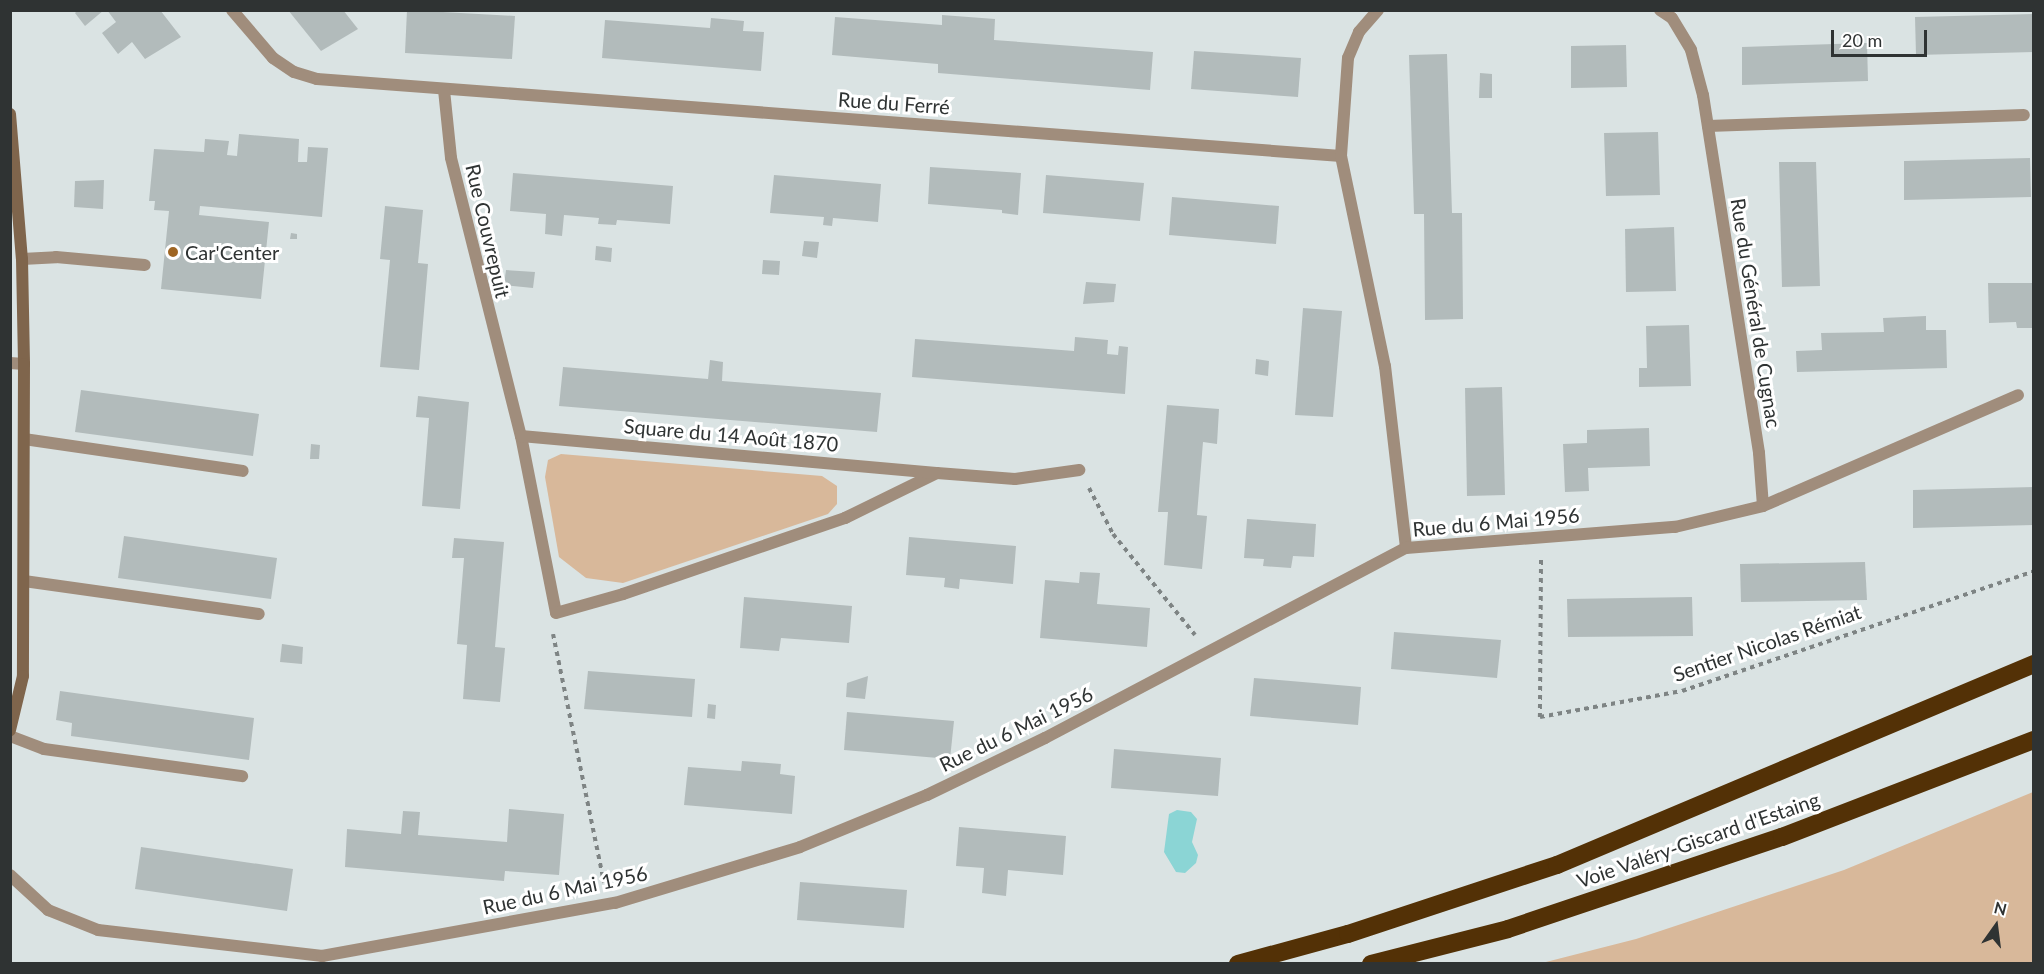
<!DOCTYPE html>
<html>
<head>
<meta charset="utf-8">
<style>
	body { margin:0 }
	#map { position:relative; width:2044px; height:974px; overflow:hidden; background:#dae3e3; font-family:Lato,sans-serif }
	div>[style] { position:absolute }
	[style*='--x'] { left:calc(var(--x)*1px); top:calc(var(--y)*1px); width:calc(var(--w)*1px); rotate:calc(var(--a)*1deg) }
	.green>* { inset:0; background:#d8b89a }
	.water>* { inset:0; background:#8bd5d5 }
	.building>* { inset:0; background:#b2bbbb }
	.path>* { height:4px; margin-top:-2px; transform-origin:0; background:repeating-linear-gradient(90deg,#7e8484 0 4.5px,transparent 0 9px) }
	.lane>* { height:12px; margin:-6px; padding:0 6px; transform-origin:6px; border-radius:6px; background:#a08d7c }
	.street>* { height:12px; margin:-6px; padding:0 6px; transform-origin:6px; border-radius:6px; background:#a08d7c }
	.secondary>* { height:12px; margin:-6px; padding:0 6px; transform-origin:6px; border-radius:6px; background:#7f654c }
	.highway>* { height:18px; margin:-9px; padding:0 9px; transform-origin:9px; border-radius:9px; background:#533106 }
	.dots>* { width:16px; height:16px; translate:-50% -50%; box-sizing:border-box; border:3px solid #fff; border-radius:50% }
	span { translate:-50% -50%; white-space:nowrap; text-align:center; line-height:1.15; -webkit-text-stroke:6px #fff; paint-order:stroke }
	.street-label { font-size:20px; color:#2f3333 }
	.poi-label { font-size:20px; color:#2f3333 }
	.left { translate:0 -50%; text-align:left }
	.frame { position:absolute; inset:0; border:12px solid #2f3333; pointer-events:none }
	.north { position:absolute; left:1966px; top:896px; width:60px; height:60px; -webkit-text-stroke:4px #fff; paint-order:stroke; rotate:14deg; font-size:16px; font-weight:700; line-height:24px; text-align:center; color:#2f3333 }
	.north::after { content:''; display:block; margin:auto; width:21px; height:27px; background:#2f3333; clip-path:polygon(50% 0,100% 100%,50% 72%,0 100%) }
	.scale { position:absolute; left:1831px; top:30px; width:96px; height:27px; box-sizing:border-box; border:3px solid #2f3333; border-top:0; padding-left:8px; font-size:18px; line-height:21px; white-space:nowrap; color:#2f3333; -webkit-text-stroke:4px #fff; paint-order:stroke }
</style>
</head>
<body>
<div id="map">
	<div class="green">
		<div style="clip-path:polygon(561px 454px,822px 476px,837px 486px,837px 504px,828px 514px,623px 583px,586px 578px,559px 557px,545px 477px,548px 460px)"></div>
		<div style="clip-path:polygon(2033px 792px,2033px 963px,1542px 963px,1636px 939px,1844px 870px)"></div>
	</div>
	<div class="water">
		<div style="clip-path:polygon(1177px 810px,1191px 812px,1197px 819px,1192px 842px,1198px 855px,1196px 863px,1185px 873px,1176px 872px,1164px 852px,1169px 814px)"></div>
	</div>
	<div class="building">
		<div style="clip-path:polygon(78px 10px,104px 10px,85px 26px,75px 13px)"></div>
		<div style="clip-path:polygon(107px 10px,160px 10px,181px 37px,145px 59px,132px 42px,118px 54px,102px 33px,116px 22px)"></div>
		<div style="clip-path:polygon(288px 10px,343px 10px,358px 29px,321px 51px)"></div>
		<div style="clip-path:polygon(407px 10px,515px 16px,512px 59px,405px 53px)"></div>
		<div style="clip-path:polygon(2034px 14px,2034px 52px,1916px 55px,1915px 17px)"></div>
		<div style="clip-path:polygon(942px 15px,995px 19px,994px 40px,1153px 52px,1150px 90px,938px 73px,938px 64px,832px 55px,835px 17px,942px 25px)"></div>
		<div style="clip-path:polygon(711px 18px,744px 21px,743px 31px,764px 32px,761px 71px,602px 58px,605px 20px,710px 28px)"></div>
		<div style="clip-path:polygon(1867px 43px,1868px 81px,1742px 85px,1742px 47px)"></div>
		<div style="clip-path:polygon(1626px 45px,1627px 87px,1571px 88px,1571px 46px)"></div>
		<div style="clip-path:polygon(1194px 51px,1301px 58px,1298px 97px,1191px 89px)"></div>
		<div style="clip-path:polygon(1447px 54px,1452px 213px,1462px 213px,1463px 319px,1425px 320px,1424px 214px,1414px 214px,1409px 55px)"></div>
		<div style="clip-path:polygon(1480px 73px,1492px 74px,1492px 98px,1479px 98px)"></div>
		<div style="clip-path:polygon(1658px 132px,1660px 195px,1606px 196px,1604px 133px)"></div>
		<div style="clip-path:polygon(239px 134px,299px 139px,298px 162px,307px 162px,308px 147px,328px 148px,322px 217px,200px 206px,199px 215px,269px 222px,261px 299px,161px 289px,169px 211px,154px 210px,155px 201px,149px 201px,154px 149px,204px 152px,205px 139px,229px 141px,227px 155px,237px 156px)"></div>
		<div style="clip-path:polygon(2030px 158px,2031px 197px,1904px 200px,1904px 161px)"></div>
		<div style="clip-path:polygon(1779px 162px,1816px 162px,1820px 286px,1782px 287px)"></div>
		<div style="clip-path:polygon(930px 167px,1021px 173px,1018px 215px,1002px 213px,1002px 210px,928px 204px)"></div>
		<div style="clip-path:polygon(513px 173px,673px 186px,670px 224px,617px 220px,616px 225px,598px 224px,599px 218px,564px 215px,562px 236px,545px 234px,546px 214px,510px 211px)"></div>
		<div style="clip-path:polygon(774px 175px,881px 184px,878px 222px,833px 218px,832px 226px,823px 225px,824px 217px,770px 213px)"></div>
		<div style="clip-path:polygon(1046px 175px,1144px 183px,1140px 221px,1043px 213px)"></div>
		<div style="clip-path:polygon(104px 180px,103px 209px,74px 207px,75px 181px)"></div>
		<div style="clip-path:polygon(1172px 197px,1279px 206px,1276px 244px,1169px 235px)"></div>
		<div style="clip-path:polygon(385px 206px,423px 210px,418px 263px,428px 264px,419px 370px,380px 367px,390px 260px,380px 259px)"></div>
		<div style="clip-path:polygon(1674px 227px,1676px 291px,1626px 292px,1625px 229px)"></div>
		<div style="clip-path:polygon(291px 233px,297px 234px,297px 239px,290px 239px)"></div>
		<div style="clip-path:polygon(804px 241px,819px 242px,817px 258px,802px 256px)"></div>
		<div style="clip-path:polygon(596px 246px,612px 248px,611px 262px,595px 260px)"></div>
		<div style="clip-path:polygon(763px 260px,780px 261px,779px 275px,762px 274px)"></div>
		<div style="clip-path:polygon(506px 270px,535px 272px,533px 288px,504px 285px)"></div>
		<div style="clip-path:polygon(1086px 282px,1116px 284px,1114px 302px,1083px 304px)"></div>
		<div style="clip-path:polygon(1988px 283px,2034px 283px,2034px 328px,2017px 328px,2016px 322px,1989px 323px)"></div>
		<div style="clip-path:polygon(1303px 308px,1342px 311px,1333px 417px,1295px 415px)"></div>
		<div style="clip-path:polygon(1926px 316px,1926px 330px,1946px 330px,1947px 368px,1797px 372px,1796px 351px,1822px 350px,1821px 333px,1884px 332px,1883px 318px)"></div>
		<div style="clip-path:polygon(1689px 325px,1691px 386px,1639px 387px,1639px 368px,1647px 368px,1646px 326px)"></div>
		<div style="clip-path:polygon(1075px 337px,1108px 340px,1107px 354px,1118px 355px,1119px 346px,1128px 347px,1125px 394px,912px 377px,915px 339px,1074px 351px)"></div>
		<div style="clip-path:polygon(1256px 359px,1269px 361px,1268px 376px,1255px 374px)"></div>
		<div style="clip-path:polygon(710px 360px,723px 362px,722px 381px,881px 393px,877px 432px,559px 406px,563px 367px,708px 379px)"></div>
		<div style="clip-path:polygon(1502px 387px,1505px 495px,1467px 496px,1465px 388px)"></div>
		<div style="clip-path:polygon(81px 390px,259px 414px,253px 456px,75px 432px)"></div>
		<div style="clip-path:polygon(418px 396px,469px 402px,460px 509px,422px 506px,429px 418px,416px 417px)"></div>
		<div style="clip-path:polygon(1167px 405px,1219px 409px,1217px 444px,1203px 442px,1197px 515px,1207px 516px,1202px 569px,1164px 565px,1168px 512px,1158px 512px)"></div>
		<div style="clip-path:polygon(1649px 428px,1650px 466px,1588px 468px,1589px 491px,1565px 492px,1563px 444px,1587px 443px,1587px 430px)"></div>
		<div style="clip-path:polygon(311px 444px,320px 445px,319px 459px,310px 459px)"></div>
		<div style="clip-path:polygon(2034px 487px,2034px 525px,1913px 528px,1913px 490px)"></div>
		<div style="clip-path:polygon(1247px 519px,1316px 524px,1314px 557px,1293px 556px,1291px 568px,1263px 566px,1264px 559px,1244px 558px)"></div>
		<div style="clip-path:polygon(124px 536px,277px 558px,271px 599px,118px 578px)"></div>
		<div style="clip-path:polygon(909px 537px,1016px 546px,1013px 584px,960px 579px,959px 589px,944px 587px,945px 578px,906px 575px)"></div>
		<div style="clip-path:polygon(454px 538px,504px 542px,495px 647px,505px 648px,500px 702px,463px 699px,467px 645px,457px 644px,464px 558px,452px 558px)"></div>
		<div style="clip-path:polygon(1865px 562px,1867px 600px,1741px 602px,1740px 564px)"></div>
		<div style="clip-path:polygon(1080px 572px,1100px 573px,1097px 604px,1150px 608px,1147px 647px,1040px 638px,1045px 580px,1079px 583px)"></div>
		<div style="clip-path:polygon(744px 597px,852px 606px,849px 643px,781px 638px,779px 651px,740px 648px)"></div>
		<div style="clip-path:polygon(1692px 597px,1693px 636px,1568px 637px,1567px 599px)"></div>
		<div style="clip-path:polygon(1394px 632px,1501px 640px,1497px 678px,1391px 669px)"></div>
		<div style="clip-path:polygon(282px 644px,303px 647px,302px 664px,280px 662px)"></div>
		<div style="clip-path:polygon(588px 671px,695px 679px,692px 717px,584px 709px)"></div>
		<div style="clip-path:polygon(868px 676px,865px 699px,846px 697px,847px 683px)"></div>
		<div style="clip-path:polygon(1254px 678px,1361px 687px,1358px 725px,1250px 716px)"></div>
		<div style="clip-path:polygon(60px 691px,254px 718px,249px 760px,71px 736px,72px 723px,56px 720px)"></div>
		<div style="clip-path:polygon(708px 704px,716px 705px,715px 719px,707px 718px)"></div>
		<div style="clip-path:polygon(847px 712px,954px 721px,950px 759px,844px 750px)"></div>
		<div style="clip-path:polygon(1114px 749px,1221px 758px,1218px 796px,1111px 788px)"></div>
		<div style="clip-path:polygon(742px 761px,781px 764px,780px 774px,795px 776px,792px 814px,684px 805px,688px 767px,741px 771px)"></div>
		<div style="clip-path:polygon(509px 809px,564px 814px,559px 875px,505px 871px,504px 881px,345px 867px,347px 829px,401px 834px,403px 811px,420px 812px,418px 835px,507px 842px)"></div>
		<div style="clip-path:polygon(959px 827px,1066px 836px,1063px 875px,1008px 870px,1006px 896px,982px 893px,984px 868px,956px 866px)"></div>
		<div style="clip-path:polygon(141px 847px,293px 869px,287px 911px,135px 889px)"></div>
		<div style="clip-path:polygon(800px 882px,907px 890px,904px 928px,797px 920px)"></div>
	</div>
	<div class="path">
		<div style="--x:1089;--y:488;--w:52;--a:62.4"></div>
		<div style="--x:1113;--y:534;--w:130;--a:50.9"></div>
		<div style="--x:1541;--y:560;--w:157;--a:90.4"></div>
		<div style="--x:1540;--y:717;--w:144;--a:-10.4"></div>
		<div style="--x:1682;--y:691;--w:372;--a:-18.8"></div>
		<div style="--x:553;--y:634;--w:254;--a:78.4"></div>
	</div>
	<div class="lane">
		<div style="--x:22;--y:259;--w:34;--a:-3"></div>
		<div style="--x:56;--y:257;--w:89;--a:5.1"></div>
		<div style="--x:24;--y:439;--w:221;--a:8.3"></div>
		<div style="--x:24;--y:581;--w:237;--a:8"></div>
		<div style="--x:10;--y:736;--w:36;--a:21"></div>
		<div style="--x:44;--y:749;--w:200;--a:7.8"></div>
	</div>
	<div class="street">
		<div style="--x:232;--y:10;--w:63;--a:49.5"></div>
		<div style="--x:273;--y:58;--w:25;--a:34"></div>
		<div style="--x:294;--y:72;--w:24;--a:17"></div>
		<div style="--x:317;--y:79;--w:1027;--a:4.3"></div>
		<div style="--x:1378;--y:10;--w:29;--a:131"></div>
		<div style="--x:1359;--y:32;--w:28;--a:113"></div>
		<div style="--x:1348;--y:58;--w:98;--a:94.1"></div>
		<div style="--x:1341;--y:156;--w:215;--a:78.2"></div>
		<div style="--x:1385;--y:366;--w:183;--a:83.4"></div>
		<div style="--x:1660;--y:10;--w:14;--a:34"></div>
		<div style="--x:1672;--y:18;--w:37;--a:59"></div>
		<div style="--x:1691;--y:50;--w:47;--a:75.1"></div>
		<div style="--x:1703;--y:95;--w:362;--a:81.1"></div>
		<div style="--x:1759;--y:453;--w:53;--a:85.7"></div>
		<div style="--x:444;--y:90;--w:68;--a:84.1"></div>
		<div style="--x:451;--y:158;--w:287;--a:75.9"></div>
		<div style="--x:521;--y:436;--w:180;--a:78.8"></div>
		<div style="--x:556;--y:613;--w:70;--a:-15.8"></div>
		<div style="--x:623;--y:594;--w:235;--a:-18.9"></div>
		<div style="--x:845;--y:518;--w:102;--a:-26.1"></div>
		<div style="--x:937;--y:473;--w:78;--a:4.4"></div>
		<div style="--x:1015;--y:479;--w:65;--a:-8"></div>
		<div style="--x:1708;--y:126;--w:316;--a:-2"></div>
		<div style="--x:10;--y:363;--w:14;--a:4"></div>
		<div style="--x:521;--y:436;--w:417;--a:5.1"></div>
		<div style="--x:10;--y:875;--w:52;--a:42.6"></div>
		<div style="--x:48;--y:910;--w:54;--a:21.8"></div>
		<div style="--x:98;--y:930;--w:226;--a:6.6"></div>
		<div style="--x:322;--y:956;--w:298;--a:-10.3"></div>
		<div style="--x:615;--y:903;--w:193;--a:-16.8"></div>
		<div style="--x:800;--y:847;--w:137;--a:-22.3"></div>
		<div style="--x:927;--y:795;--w:131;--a:-25.8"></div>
		<div style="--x:1045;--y:738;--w:408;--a:-27.8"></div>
		<div style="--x:1406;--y:548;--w:270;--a:-4.5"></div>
		<div style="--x:1675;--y:527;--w:90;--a:-13.4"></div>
		<div style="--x:1763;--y:506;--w:278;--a:-23.5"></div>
	</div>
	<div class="secondary">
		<div style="--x:10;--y:114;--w:145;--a:85.3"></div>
		<div style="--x:22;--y:259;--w:105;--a:88.9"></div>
		<div style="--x:24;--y:364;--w:312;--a:90.2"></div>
		<div style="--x:23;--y:676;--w:56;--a:103.5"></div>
	</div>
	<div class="highway">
		<div style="--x:1238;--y:964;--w:114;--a:-15.3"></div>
		<div style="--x:1348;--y:934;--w:220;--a:-18.3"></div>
		<div style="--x:1557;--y:865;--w:518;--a:-22.85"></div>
		<div style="--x:1371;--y:964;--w:141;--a:-14.3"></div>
		<div style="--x:1508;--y:929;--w:289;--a:-18.6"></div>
		<div style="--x:1782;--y:837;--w:270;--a:-21.1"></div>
	</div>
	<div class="dots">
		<div style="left:173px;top:252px;background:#9e6523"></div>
	</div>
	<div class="street-label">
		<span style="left:894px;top:103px;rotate:4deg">Rue du Ferré</span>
		<span style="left:488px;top:231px;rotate:77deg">Rue Couvrepuit</span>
		<span style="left:1756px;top:313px;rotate:81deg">Rue du Général de Cugnac</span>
		<span style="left:731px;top:435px;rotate:5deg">Square du 14 Août 1870</span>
		<span style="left:1496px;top:522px;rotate:-5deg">Rue du 6 Mai 1956</span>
		<span style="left:1767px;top:643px;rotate:-19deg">Sentier Nicolas Rémiat</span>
		<span style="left:1016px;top:729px;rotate:-26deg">Rue du 6 Mai 1956</span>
		<span style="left:1698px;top:840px;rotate:-19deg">Voie Valéry-Giscard d'Estaing</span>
		<span style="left:565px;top:890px;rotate:-12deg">Rue du 6 Mai 1956</span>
	</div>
	<div class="poi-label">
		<span class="left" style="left:185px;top:252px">Car'Center</span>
	</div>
	<div class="frame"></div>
	<div class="north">N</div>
	<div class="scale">20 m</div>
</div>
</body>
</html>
